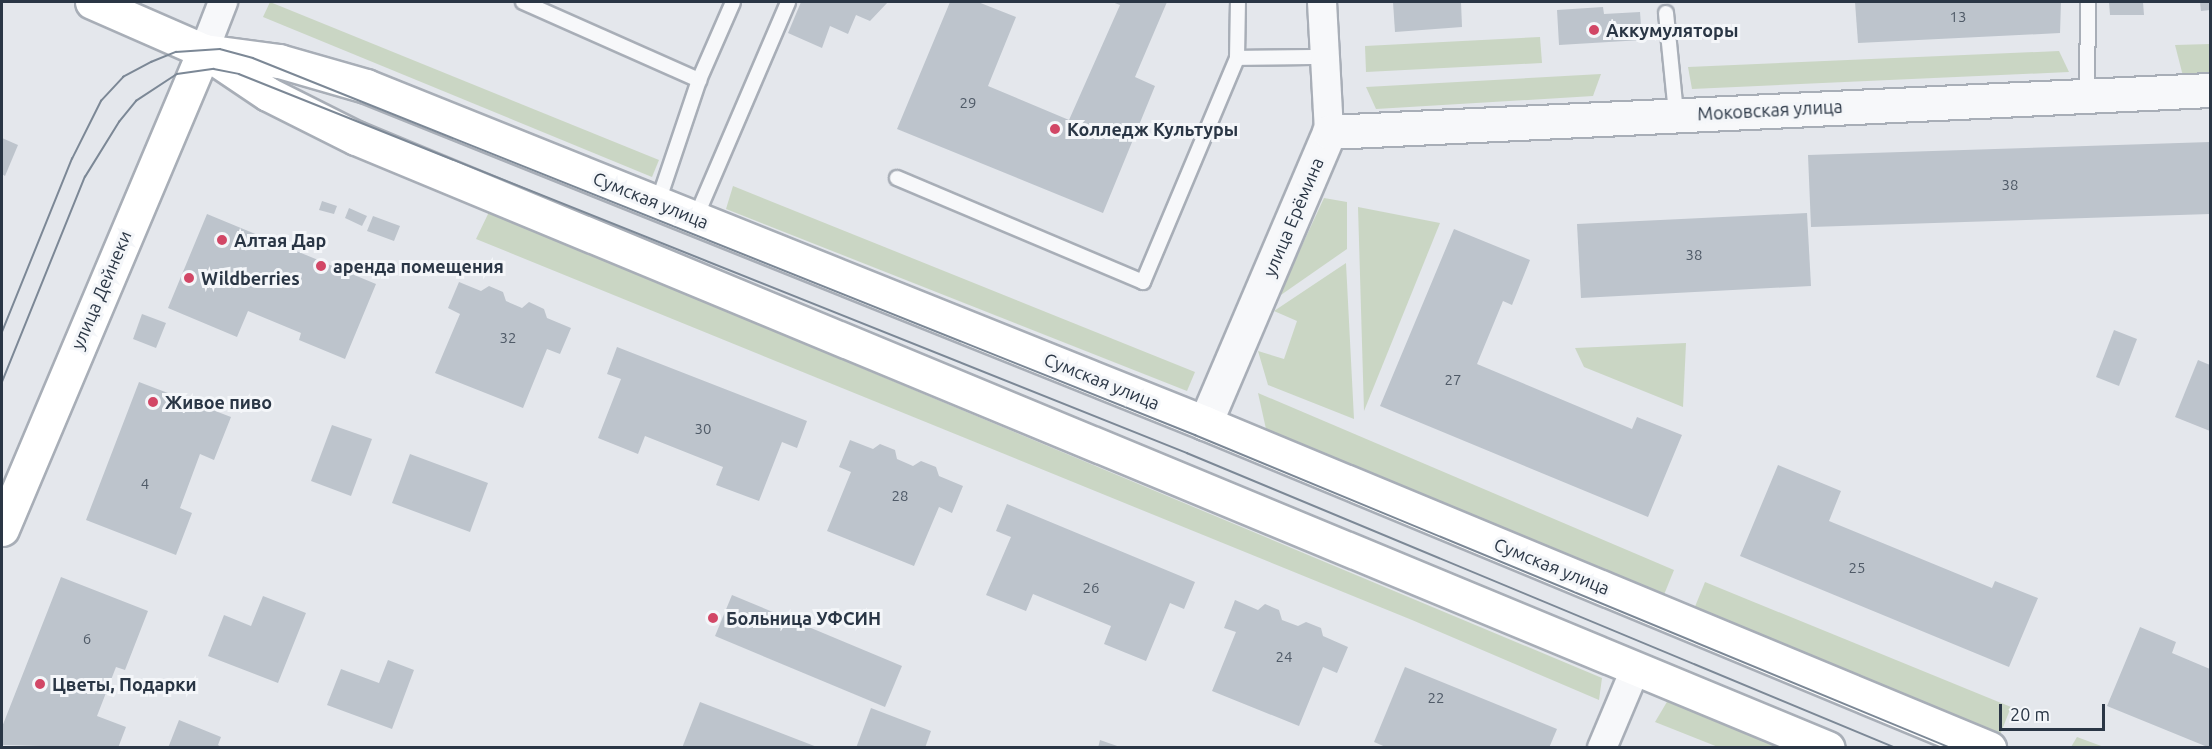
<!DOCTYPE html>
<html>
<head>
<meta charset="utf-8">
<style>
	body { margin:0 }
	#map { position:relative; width:2212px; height:749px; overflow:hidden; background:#e4e7ec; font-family:Ubuntu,sans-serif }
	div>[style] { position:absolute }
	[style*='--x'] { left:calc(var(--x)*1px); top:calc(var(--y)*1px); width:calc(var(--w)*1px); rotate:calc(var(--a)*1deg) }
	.green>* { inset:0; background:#cad6c4 }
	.building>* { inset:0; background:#bdc4cc }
	.roads { filter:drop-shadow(2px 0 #a8aeb7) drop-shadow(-2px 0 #a8aeb7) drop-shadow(0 2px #a8aeb7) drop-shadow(0 -2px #a8aeb7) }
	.service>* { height:14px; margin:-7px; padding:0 7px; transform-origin:7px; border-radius:7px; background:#f7f8fa }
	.minor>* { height:28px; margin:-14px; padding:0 14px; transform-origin:14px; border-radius:14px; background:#f7f8fa }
	.tertiary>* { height:33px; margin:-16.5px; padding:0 16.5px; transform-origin:16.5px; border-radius:16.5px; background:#f7f8fa }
	.secondary>* { height:33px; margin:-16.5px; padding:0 16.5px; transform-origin:16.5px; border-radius:16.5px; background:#fff }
	.primary>* { height:33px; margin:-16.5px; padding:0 16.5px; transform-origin:16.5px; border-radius:16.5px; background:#fff }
	.tram>* { height:1.5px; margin:-0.75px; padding:0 0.75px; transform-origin:0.75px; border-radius:0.75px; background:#7c8896 }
	.dots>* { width:16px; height:16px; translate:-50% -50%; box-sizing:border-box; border:3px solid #f4f6f9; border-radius:50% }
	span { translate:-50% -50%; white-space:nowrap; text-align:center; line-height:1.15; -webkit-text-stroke:6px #f4f6f9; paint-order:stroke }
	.number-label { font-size:15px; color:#4f5a67 }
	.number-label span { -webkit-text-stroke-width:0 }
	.poi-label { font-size:18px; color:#2a3645; font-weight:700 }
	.left { translate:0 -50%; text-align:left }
	.street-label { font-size:18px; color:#2a3645 }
	.frame { position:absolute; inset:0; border:3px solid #2a3645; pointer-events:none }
	.scale { position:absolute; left:1999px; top:704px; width:106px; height:27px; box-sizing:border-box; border:3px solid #2a3645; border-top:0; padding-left:8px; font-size:18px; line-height:21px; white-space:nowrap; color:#2a3645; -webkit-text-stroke:4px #f4f6f9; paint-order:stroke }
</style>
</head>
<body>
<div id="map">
	<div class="green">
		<div style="clip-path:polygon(270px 2px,659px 160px,652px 177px,263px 17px)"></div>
		<div style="clip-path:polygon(1540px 37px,1542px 63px,1366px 72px,1365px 46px)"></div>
		<div style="clip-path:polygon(2210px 44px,2210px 75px,2183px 76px,2175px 45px)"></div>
		<div style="clip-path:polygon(2059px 51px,2069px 72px,1692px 89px,1688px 67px)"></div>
		<div style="clip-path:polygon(1601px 74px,1593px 96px,1376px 109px,1366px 87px)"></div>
		<div style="clip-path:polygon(733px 186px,1195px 372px,1187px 391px,726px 209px)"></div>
		<div style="clip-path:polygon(1324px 198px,1347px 202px,1347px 249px,1278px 297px)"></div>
		<div style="clip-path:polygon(1358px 207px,1440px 223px,1364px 411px)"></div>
		<div style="clip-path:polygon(489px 212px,1602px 678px,1599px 700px,1412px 620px,476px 239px)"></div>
		<div style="clip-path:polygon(1346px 263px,1354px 419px,1268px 385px,1258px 351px,1284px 359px,1297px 321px,1274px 311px)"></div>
		<div style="clip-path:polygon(1686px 343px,1683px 407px,1584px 367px,1575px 348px)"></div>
		<div style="clip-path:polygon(1258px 393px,1674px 570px,1661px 602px,1268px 438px)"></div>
		<div style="clip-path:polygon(1705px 582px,2011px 707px,1998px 740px,1692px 614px)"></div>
		<div style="clip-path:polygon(1674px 690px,1815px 747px,1718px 747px,1655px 722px)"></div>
		<div style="clip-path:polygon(2077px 737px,2104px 747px,2071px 747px)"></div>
	</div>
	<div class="building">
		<div style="clip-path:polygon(801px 2px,888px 2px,870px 21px,856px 15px,848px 34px,830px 26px,822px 48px,788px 33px)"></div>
		<div style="clip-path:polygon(950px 2px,978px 2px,1016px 17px,988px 86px,1069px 120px,1120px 5px,1112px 2px,1167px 2px,1135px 77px,1155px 86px,1103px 213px,897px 129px)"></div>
		<div style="clip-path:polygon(1393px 2px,1461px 2px,1462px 27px,1395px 32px)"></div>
		<div style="clip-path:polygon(1855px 2px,2061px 2px,2060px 33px,1858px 43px)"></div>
		<div style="clip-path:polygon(2109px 2px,2143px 2px,2144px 15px,2110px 15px)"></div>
		<div style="clip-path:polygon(2200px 2px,2210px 2px,2210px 10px,2201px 11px)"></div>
		<div style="clip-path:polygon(1603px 7px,1604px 14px,1640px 12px,1642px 40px,1559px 45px,1557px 10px)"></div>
		<div style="clip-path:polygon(2px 138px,18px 145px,5px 176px,2px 174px)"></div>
		<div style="clip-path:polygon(2210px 142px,2210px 214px,1811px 227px,1808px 155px)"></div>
		<div style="clip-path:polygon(322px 201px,337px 206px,334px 214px,319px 210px)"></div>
		<div style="clip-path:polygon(349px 208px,367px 216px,362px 226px,345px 218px)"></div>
		<div style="clip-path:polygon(1807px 213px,1811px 286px,1581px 298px,1577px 224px)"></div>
		<div style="clip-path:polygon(207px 214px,376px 284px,345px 359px,299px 340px,301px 333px,248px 311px,237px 337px,168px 308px)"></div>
		<div style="clip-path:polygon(373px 216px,400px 226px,394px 241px,367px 231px)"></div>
		<div style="clip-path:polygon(1454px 229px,1530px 260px,1512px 305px,1503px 301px,1477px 364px,1632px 429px,1637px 417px,1682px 435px,1648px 517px,1380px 406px)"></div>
		<div style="clip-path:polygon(459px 282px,481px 291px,489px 286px,503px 292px,506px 301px,522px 308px,529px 302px,544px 309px,547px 318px,571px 328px,560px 354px,547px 349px,523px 408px,435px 373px,460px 314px,448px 308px)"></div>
		<div style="clip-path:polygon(142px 314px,166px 323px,156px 348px,133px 339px)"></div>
		<div style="clip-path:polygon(2114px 330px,2137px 339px,2119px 386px,2096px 377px)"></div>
		<div style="clip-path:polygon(617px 347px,807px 421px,797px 448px,782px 442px,759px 501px,716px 485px,723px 467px,645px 436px,638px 454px,598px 438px,621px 379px,607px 374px)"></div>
		<div style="clip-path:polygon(2198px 360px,2210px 365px,2210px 431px,2175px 417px)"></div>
		<div style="clip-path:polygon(139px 382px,231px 417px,214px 460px,200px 454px,180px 508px,192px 513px,176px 555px,86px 520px)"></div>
		<div style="clip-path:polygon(332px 425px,372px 439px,351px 496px,311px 481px)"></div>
		<div style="clip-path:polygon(850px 440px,873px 449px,880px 444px,895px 450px,897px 459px,913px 466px,921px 461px,936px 467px,939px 476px,963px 486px,952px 513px,939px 507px,914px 566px,827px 531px,851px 472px,839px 467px)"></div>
		<div style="clip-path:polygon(410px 454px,488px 483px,470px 532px,392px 503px)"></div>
		<div style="clip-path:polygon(1778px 465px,1841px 491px,1829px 521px,1992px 588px,1995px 581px,2038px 598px,2009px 667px,1740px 556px)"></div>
		<div style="clip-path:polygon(1007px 504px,1195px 582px,1184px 609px,1170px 603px,1146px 661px,1104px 644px,1111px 626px,1033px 594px,1026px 611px,986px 595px,1011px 537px,996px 531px)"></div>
		<div style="clip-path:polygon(61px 577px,148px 611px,125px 670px,116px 667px,97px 716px,126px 727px,118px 748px,2px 745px,2px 727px)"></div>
		<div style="clip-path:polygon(732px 595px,902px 666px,885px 707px,715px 636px)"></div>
		<div style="clip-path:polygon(263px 596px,306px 613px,278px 683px,208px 656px,224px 615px,251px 626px)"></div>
		<div style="clip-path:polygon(1235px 600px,1258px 610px,1265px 604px,1279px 610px,1282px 620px,1298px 626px,1306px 622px,1321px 628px,1323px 636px,1348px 647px,1337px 673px,1323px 667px,1299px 726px,1212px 691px,1236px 632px,1224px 628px)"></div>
		<div style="clip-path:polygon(2140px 627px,2176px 642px,2172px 653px,2210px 669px,2210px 748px,2107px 706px)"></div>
		<div style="clip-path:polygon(388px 660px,414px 670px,392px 729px,327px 705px,341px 669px,379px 683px)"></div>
		<div style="clip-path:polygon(1405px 667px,1557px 729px,1549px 748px,1388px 748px,1374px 742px)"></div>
		<div style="clip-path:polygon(700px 702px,817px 747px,817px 748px,682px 748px)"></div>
		<div style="clip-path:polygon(871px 708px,931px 731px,925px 748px,856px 748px)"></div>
		<div style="clip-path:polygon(179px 720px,221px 737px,218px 745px,223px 748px,168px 748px)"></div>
		<div style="clip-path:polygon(1100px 740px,1120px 747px,1120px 748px,1098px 748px)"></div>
	</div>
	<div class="roads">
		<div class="service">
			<div style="--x:523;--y:2;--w:193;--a:23.9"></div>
			<div style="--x:1666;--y:13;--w:101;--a:84.3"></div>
			<div style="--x:1237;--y:58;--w:88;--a:-0.7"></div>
			<div style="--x:2087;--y:95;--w:93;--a:-89.4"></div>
			<div style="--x:897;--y:178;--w:267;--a:22.9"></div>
			<div style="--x:1143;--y:282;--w:243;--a:-67.2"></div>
			<div style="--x:1237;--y:58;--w:56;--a:-89"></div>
			<div style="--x:658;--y:202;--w:129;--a:-71.4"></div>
			<div style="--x:699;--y:80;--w:85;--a:-66.4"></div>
			<div style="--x:696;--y:217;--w:234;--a:-66.8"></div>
		</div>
		<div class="minor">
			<div style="--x:1322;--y:2;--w:130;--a:86.9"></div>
			<div style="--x:204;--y:51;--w:53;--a:-68.8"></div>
			<div style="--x:1602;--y:748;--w:85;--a:-67.1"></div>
		</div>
		<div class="tertiary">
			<div style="--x:1205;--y:423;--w:316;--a:-66.9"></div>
			<div style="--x:1329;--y:132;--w:882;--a:-2.73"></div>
		</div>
		<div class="secondary">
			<div style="--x:2;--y:529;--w:519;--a:-67.09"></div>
		</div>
		<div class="primary">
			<div style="--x:92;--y:2;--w:122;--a:23.6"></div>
			<div style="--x:204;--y:51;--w:77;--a:33.9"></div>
			<div style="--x:268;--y:94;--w:98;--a:26.6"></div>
			<div style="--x:356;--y:138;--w:1593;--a:22.51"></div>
			<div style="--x:204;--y:51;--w:76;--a:7.6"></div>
			<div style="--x:279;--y:61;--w:91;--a:16"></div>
			<div style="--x:366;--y:86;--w:904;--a:21.88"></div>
			<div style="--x:1205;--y:423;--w:849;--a:22.52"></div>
		</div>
	</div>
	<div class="tram">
		<div style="--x:2;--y:332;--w:187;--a:-68"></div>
		<div style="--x:72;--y:159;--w:65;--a:-63.4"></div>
		<div style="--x:101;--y:101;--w:33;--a:-47"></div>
		<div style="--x:123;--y:77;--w:32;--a:-28"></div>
		<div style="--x:151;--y:62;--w:27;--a:-22"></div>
		<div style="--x:176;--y:52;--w:44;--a:-3.9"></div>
		<div style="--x:220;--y:49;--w:34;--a:15"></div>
		<div style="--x:253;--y:58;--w:1015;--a:21.81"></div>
		<div style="--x:1195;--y:435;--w:818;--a:22.49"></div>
		<div style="--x:2;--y:382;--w:221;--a:-68"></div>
		<div style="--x:85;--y:177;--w:65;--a:-58.3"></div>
		<div style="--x:119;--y:122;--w:27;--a:-51"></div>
		<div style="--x:136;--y:101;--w:49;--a:-33.4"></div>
		<div style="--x:177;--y:74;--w:37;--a:-8"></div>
		<div style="--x:214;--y:69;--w:25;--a:11"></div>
		<div style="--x:239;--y:74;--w:1021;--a:21.79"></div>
		<div style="--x:1187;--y:453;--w:768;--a:22.59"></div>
	</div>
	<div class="dots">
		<div style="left:1594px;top:30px;background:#d24766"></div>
		<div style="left:1055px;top:129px;background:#d24766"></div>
		<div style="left:222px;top:240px;background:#d24766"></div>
		<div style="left:321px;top:266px;background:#d24766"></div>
		<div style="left:189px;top:278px;background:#d24766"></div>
		<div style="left:153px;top:402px;background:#d24766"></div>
		<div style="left:713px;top:618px;background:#d24766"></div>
		<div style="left:40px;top:684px;background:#d24766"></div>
	</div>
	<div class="number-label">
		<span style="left:1958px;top:17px">13</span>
		<span style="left:968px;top:103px">29</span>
		<span style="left:2010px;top:185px">38</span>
		<span style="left:1694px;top:255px">38</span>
		<span style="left:508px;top:338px">32</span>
		<span style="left:1453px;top:380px">27</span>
		<span style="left:703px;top:429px">30</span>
		<span style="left:145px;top:484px">4</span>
		<span style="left:900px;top:496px">28</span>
		<span style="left:1857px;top:568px">25</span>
		<span style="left:1091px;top:588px">26</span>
		<span style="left:87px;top:639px">6</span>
		<span style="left:1284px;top:657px">24</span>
		<span style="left:1436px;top:698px">22</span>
	</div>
	<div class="poi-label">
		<span class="left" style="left:1606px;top:30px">Аккумуляторы</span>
		<span class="left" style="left:1067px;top:129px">Колледж Культуры</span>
		<span class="left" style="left:234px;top:240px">Алтая Дар</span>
		<span class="left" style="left:333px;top:266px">аренда помещения</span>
		<span class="left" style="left:201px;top:278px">Wildberries</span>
		<span class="left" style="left:165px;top:402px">Живое пиво</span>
		<span class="left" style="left:726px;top:618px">Больница УФСИН</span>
		<span class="left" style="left:52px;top:684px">Цветы, Подарки</span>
	</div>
	<div class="street-label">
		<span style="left:1770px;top:110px;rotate:-3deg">Моковская улица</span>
		<span style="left:651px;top:200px;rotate:22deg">Сумская улица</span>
		<span style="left:1293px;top:217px;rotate:-67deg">улица Ерёмина</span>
		<span style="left:101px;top:290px;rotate:-67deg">улица Дейнеки</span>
		<span style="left:1102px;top:381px;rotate:22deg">Сумская улица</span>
		<span style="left:1552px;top:566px;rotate:22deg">Сумская улица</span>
	</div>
	<div class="frame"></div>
	<div class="scale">20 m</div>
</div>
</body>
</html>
